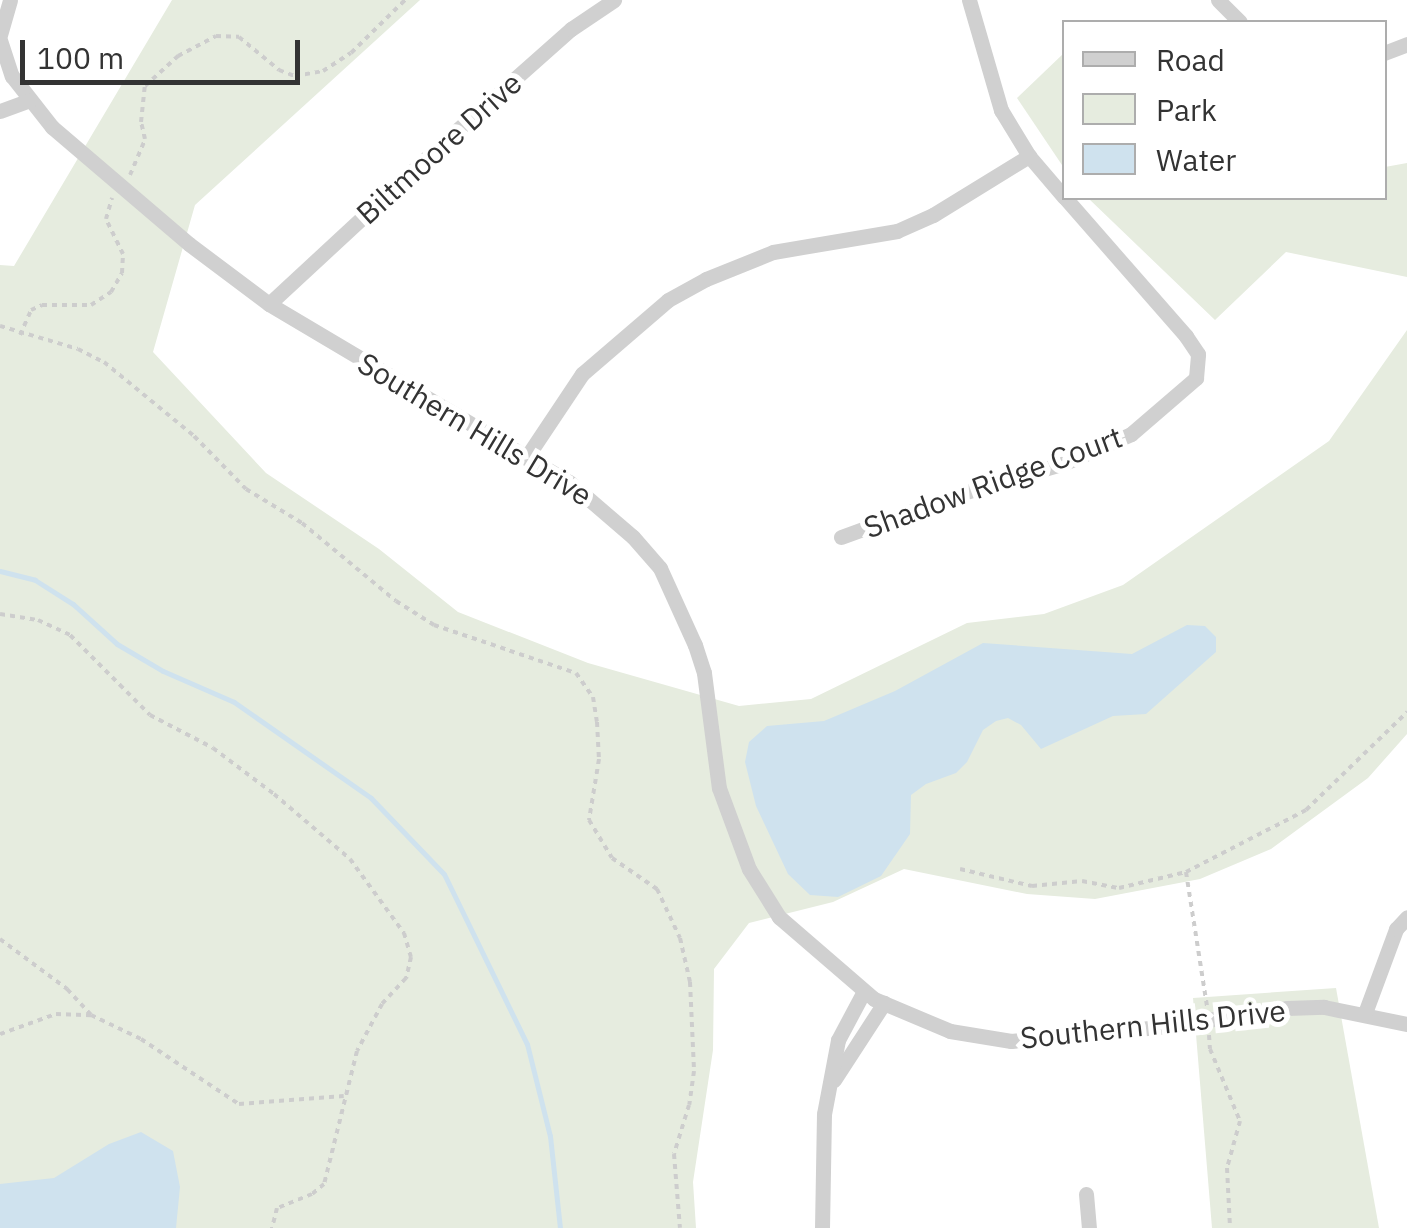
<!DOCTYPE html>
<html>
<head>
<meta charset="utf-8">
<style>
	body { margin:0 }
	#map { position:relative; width:1407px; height:1228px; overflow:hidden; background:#fff; font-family:"IBM Plex Sans",sans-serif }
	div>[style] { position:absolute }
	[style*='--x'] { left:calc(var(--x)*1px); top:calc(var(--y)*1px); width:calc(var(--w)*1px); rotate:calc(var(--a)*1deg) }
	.green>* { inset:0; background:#e6ecdf }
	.water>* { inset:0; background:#cfe2ee }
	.stream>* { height:5px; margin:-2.5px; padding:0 2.5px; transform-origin:2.5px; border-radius:2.5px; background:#cfe2ee }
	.path>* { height:4px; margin-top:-2px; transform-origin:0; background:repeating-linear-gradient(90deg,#cdcdcd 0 5px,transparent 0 10px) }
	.minor>* { height:15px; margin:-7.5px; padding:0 7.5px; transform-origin:7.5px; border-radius:7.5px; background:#d0d0d0 }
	span { translate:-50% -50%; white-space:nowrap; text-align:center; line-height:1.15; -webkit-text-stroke:10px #fff; paint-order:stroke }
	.street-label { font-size:30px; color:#333 }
	.legend { position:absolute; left:1062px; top:20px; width:325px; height:180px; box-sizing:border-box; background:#fff; border:2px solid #adadad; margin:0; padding:12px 18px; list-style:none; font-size:30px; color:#333 }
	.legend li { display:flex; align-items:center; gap:20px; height:50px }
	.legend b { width:50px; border:2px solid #adadad }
	.scale { position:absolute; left:20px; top:40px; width:280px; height:45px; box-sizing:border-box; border:5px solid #333; border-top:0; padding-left:12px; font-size:30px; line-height:35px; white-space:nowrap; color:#333; -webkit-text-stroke:8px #fff; paint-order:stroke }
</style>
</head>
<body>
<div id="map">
	<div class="green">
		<div style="clip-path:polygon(172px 0,420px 0,195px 205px,153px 352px,266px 473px,379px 549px,458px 612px,588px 663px,739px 706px,811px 699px,967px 623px,1044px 614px,1123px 585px,1329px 441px,1407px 330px,1407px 734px,1368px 778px,1271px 849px,1200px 879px,1095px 899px,1027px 894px,904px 869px,833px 902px,749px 923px,714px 969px,713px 1050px,693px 1182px,696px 1228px,0 1228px,0 265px,14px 266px)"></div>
		<div style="clip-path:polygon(1064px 53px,1064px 168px,1017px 98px)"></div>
		<div style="clip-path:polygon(1407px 163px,1407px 277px,1286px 252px,1215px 320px,1088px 198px,1384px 198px,1385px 167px)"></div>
		<div style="clip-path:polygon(1336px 988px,1379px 1228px,1212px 1228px,1193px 998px)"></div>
	</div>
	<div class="water">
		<div style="clip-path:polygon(1187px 625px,1205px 626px,1216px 637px,1216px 652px,1146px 714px,1113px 716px,1041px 749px,1021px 725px,1008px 718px,996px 721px,983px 730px,967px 762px,956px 773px,926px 784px,911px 795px,910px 834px,881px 876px,838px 897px,810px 895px,788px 874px,756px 806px,745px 762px,749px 742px,767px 726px,824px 721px,895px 691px,983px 643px,1132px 654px)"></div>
		<div style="clip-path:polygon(141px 1132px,173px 1151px,180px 1187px,176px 1228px,0 1228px,0 1184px,54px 1178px,109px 1144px)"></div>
	</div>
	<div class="stream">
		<div style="--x:0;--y:571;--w:36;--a:14"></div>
		<div style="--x:35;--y:580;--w:45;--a:32.3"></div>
		<div style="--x:73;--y:604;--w:59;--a:42.3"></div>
		<div style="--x:117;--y:644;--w:53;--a:30.4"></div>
		<div style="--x:163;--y:671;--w:77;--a:23.6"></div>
		<div style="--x:234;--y:702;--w:167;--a:35"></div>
		<div style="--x:371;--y:798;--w:105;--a:46.2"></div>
		<div style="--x:444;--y:874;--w:189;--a:64"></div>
		<div style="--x:527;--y:1044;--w:95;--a:76"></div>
		<div style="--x:550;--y:1136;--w:93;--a:83.8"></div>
	</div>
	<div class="path">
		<div style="--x:130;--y:175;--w:39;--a:-67"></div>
		<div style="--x:145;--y:139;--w:17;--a:-103"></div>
		<div style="--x:141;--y:122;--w:36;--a:-84"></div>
		<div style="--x:145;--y:86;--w:45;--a:-42.3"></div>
		<div style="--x:178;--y:56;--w:43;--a:-27.8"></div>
		<div style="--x:216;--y:36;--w:23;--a:2"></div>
		<div style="--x:239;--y:37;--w:52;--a:39.5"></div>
		<div style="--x:279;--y:70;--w:17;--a:21"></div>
		<div style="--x:295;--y:76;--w:28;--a:-10"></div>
		<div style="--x:323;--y:71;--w:33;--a:-33"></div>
		<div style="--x:351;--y:53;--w:76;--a:-44.5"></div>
		<div style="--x:0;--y:326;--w:81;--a:16.4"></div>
		<div style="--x:78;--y:349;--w:29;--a:27"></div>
		<div style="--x:104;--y:362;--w:117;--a:39.4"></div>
		<div style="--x:194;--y:436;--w:74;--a:45.5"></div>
		<div style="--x:246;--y:489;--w:66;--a:31.3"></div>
		<div style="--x:302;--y:523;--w:122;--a:39.7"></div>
		<div style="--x:396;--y:601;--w:45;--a:32.3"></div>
		<div style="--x:434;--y:625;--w:150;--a:18.7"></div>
		<div style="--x:576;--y:673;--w:29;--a:55"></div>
		<div style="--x:593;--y:697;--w:25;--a:81"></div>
		<div style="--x:597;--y:722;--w:37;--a:87"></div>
		<div style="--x:599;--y:759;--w:62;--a:99.3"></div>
		<div style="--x:589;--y:820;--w:44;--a:58.8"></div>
		<div style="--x:612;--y:858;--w:55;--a:34.6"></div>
		<div style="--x:657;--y:889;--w:54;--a:64.9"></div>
		<div style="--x:680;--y:938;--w:45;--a:77.2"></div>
		<div style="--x:690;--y:982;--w:89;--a:87.4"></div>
		<div style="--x:694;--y:1071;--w:34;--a:98"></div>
		<div style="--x:689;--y:1105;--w:51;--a:107"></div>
		<div style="--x:674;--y:1154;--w:74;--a:85.4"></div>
		<div style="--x:20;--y:335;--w:27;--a:-66"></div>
		<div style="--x:31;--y:310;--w:12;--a:-24"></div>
		<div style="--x:42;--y:305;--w:49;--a:0"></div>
		<div style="--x:91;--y:305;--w:24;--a:-33"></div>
		<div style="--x:111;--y:292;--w:22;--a:-60"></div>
		<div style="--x:122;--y:273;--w:19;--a:-87"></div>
		<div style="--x:123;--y:254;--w:39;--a:-116"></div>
		<div style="--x:106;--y:219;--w:22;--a:-74"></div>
		<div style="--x:0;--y:614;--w:38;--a:9"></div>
		<div style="--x:38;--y:620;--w:35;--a:25"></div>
		<div style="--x:70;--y:635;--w:113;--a:45"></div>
		<div style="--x:150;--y:715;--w:71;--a:27.6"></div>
		<div style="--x:213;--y:748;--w:76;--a:37"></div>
		<div style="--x:274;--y:794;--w:100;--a:40.5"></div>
		<div style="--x:350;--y:859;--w:92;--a:53.9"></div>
		<div style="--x:404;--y:933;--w:25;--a:74"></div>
		<div style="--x:411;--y:957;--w:22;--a:103"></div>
		<div style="--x:406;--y:978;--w:35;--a:133"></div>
		<div style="--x:382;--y:1004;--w:53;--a:118"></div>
		<div style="--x:357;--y:1051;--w:137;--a:103.9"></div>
		<div style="--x:324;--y:1184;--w:16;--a:140"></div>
		<div style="--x:312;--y:1194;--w:38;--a:158"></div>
		<div style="--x:277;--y:1208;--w:21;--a:104"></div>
		<div style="--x:960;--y:869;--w:74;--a:13.3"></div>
		<div style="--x:1032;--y:886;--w:50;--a:-5.7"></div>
		<div style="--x:1082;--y:881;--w:38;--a:11"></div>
		<div style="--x:1119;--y:888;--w:69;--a:-13.4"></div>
		<div style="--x:1186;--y:872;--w:135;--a:-27.3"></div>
		<div style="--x:1306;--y:810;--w:141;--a:-44.1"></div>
		<div style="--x:1186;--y:872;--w:136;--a:81.1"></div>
		<div style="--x:0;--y:939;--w:84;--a:36.7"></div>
		<div style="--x:67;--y:989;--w:35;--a:47"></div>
		<div style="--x:0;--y:1034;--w:59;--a:-19.7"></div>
		<div style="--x:56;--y:1014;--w:35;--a:2"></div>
		<div style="--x:91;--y:1015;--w:55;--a:25.6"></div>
		<div style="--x:141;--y:1039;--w:118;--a:33.6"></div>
		<div style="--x:239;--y:1104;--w:105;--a:-4.4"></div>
		<div style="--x:1209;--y:1035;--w:14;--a:86"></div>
		<div style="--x:1210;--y:1049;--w:78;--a:67.4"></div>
		<div style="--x:1240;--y:1121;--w:49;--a:105.5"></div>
		<div style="--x:1227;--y:1168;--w:60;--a:87.1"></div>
	</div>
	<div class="minor">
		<div style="--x:969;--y:0;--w:115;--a:73.8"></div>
		<div style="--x:1001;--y:110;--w:54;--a:58.7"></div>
		<div style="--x:1029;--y:156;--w:54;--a:49.5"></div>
		<div style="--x:1218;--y:0;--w:31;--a:45"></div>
		<div style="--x:0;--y:35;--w:36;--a:-74"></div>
		<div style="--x:0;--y:40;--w:38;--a:72"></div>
		<div style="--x:12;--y:76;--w:65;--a:51.9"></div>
		<div style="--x:52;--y:127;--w:180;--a:40.5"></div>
		<div style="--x:189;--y:244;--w:100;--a:36.9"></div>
		<div style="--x:269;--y:304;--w:349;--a:30.7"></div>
		<div style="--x:569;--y:482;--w:84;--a:40.7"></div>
		<div style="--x:633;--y:537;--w:41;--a:48.9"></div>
		<div style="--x:660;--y:568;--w:85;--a:65.6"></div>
		<div style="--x:695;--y:645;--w:29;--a:72"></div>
		<div style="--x:704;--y:673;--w:116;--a:82.6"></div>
		<div style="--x:719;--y:788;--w:86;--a:69.7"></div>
		<div style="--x:749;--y:869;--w:57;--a:58"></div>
		<div style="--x:779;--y:917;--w:125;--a:40.8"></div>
		<div style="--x:874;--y:999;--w:82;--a:22.8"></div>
		<div style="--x:950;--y:1031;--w:62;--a:9.3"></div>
		<div style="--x:1011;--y:1041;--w:150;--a:-5.4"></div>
		<div style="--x:1160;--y:1027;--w:128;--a:-8.5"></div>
		<div style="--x:1287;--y:1008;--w:37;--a:-2"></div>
		<div style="--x:1324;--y:1007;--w:85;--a:11.6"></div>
		<div style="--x:1384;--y:53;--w:25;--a:-21"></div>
		<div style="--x:0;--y:111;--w:32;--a:-20"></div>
		<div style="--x:269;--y:304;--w:255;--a:-42.8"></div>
		<div style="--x:456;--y:131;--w:154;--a:-41.6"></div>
		<div style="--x:571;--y:29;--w:52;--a:-34"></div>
		<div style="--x:526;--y:458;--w:101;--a:-56.3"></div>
		<div style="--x:582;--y:374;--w:113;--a:-40.7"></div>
		<div style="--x:668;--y:300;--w:43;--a:-28.9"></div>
		<div style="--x:706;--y:279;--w:72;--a:-21.9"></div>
		<div style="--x:773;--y:252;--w:126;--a:-9.6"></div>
		<div style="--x:897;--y:231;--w:39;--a:-24"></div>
		<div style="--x:933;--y:215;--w:113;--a:-31.6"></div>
		<div style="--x:841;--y:537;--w:126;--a:-20"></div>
		<div style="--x:959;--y:494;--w:110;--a:-16.3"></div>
		<div style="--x:1065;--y:463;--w:72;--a:-23.7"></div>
		<div style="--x:1131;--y:434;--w:86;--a:-40.7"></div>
		<div style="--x:1196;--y:378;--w:24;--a:-85"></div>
		<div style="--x:1198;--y:354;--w:22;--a:-124"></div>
		<div style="--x:1186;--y:336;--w:184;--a:-131.2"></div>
		<div style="--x:1365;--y:1013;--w:90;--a:-69.7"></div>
		<div style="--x:1396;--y:929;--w:16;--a:-47"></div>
		<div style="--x:834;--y:1080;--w:92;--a:-57"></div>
		<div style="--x:1086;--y:1194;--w:34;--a:85"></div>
		<div style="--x:822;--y:1228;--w:114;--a:-89"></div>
		<div style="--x:824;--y:1114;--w:75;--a:-79.3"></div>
		<div style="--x:838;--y:1040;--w:55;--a:-62"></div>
	</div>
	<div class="street-label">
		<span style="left:439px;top:148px;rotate:-42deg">Biltmoore Drive</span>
		<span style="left:475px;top:429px;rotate:31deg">Southern Hills Drive</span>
		<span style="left:993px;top:482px;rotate:-20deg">Shadow Ridge Court</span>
		<span style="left:1153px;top:1024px;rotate:-6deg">Southern Hills Drive</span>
	</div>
	<ul class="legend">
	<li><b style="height:12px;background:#d0d0d0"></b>Road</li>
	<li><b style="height:28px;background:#e6ecdf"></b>Park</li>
	<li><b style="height:28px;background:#cfe2ee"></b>Water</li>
	</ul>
	<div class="scale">100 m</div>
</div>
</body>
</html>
